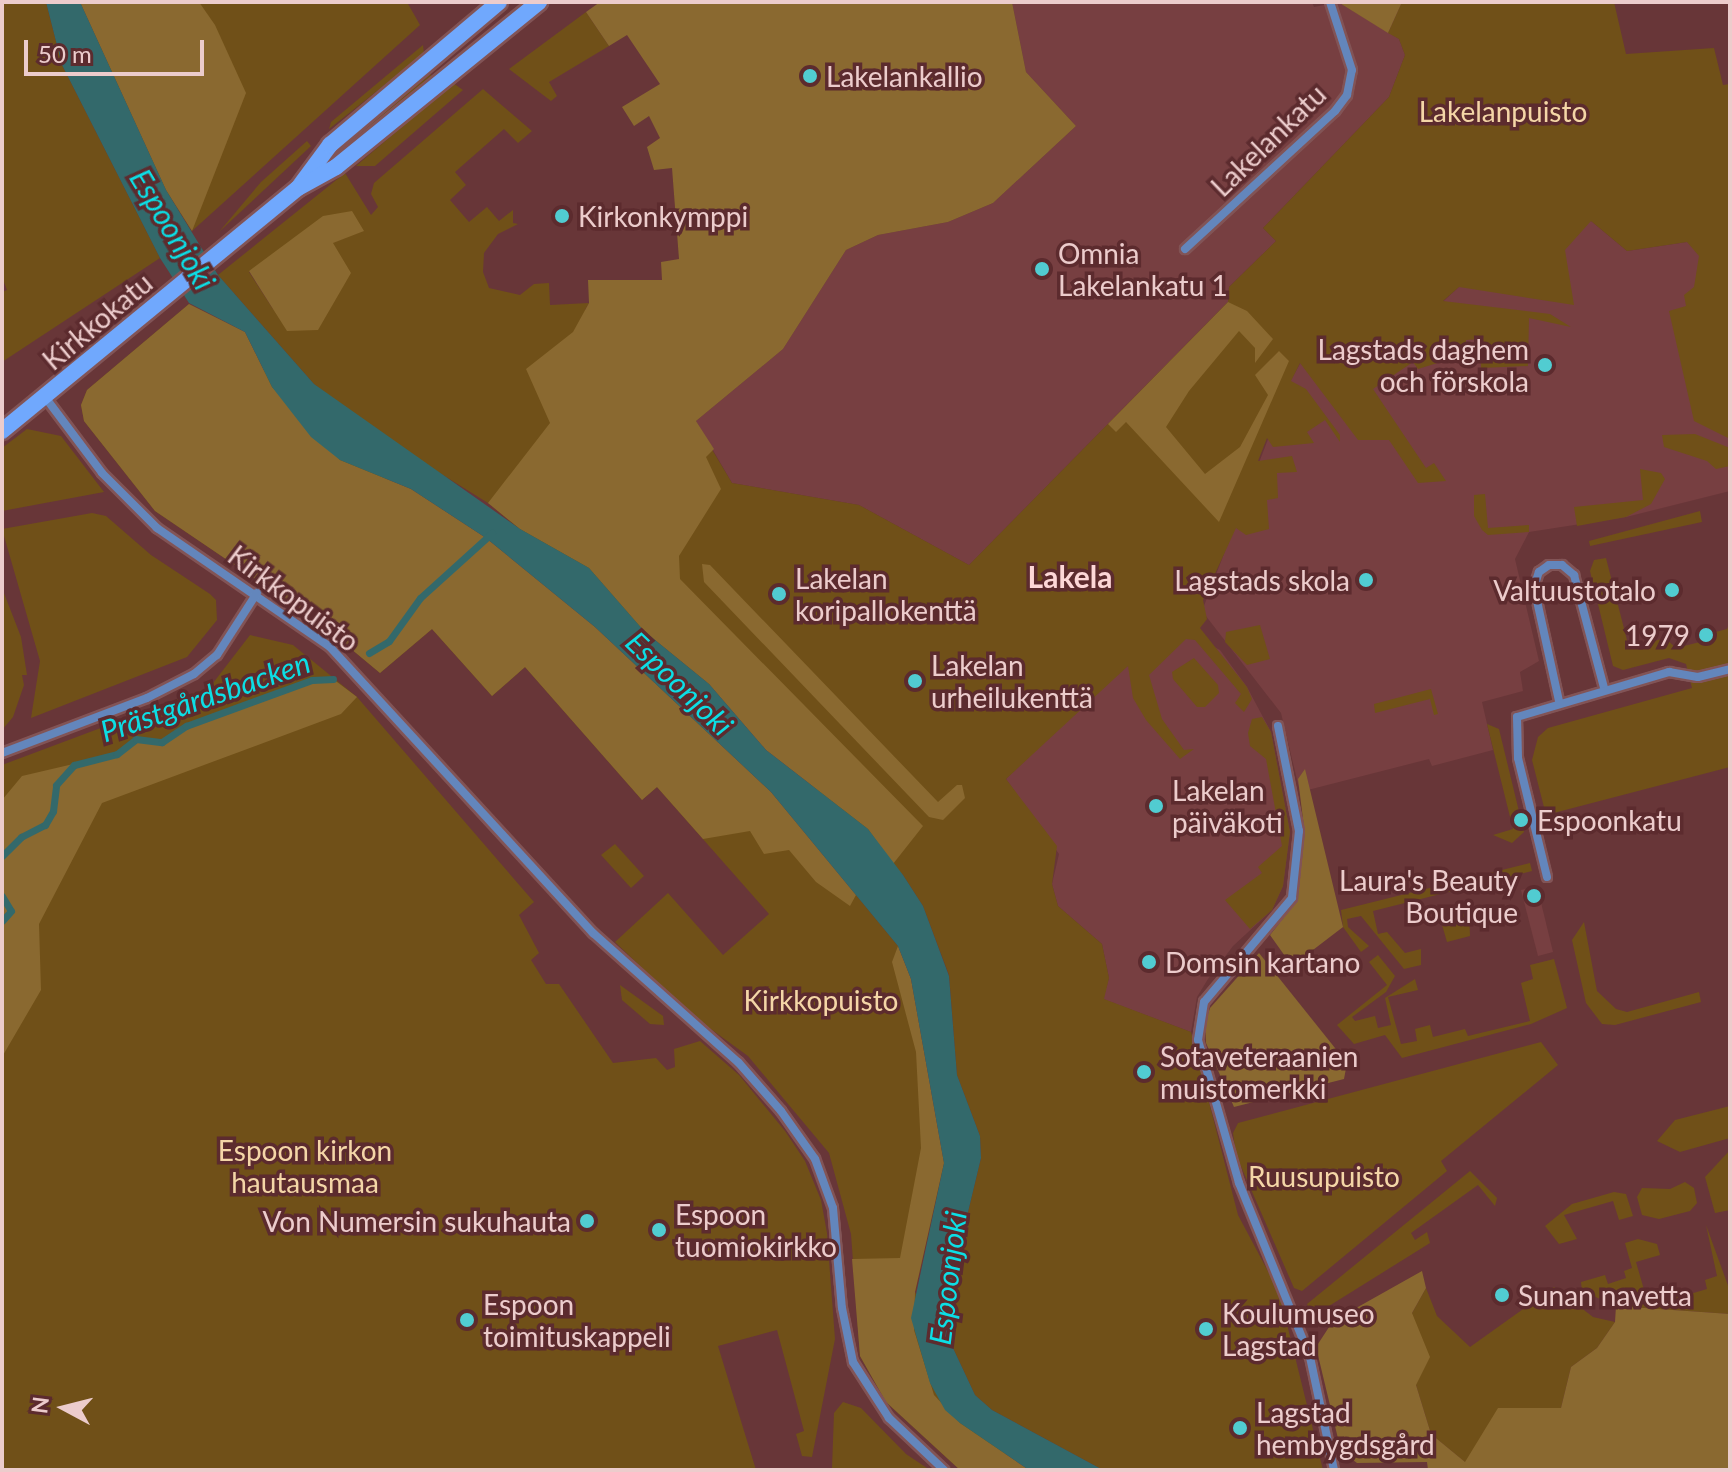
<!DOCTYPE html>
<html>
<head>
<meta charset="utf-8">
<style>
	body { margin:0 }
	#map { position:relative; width:1732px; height:1472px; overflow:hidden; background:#683638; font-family:Lato,sans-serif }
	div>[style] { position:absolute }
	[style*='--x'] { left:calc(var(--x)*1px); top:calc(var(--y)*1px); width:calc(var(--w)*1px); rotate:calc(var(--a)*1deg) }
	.built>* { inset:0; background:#773f41 }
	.green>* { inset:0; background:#705018 }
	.forest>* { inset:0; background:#8a6930 }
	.water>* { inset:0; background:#33696b }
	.stream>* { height:7px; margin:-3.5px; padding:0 3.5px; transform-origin:3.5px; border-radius:3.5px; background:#33696b }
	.roads { filter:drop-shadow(2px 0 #825456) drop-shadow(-2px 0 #825456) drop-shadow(0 2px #825456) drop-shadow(0 -2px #825456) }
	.street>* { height:8px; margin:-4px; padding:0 4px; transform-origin:4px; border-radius:4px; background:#6386bc }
	.secondary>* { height:16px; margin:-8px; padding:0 8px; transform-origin:8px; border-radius:8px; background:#70a8fd }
	.dots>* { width:22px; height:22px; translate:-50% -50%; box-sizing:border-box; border:4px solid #5c2b2e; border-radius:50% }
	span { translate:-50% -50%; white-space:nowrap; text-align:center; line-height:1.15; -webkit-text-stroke:7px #5c2b2e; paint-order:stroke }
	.poi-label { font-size:28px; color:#eccccc }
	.left { translate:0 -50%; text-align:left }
	.right { translate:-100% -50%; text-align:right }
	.park-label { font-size:28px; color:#f4d6a7 }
	.street-label { font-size:28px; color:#eccccc }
	.water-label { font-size:30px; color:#0cdee5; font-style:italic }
	.neighbourhood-label { font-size:30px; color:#fdd7d7; font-weight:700 }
	.frame { position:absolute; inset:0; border:4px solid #eccccc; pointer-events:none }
	.north { position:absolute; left:24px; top:1368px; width:80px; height:80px; -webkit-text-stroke:6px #5c2b2e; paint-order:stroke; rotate:277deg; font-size:22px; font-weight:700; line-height:32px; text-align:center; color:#eccccc }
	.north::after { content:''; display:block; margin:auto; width:28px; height:36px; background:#eccccc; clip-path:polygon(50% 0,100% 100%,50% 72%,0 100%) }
	.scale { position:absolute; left:24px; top:40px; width:180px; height:36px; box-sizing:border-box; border:4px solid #eccccc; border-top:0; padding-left:10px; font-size:24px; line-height:28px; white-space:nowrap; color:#eccccc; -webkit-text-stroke:6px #5c2b2e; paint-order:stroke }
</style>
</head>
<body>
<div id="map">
	<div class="built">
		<div style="clip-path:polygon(1012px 2px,1312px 2px,1314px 7px,1338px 2px,1399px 39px,1405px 55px,1389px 97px,1263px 228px,1276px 241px,1229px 287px,1228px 302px,969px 565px,859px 505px,732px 483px,696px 421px,783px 349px,846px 250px,878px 235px,948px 222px,993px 203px,1076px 126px,1026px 72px)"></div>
		<div style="clip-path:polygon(1591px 221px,1627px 251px,1687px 242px,1730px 263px,1730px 491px,1626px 517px,1529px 532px,1515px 559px,1539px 661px,1520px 672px,1523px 691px,1482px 702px,1493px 750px,1432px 766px,1429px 759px,1300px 792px,1281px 713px,1202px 611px,1290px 382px,1301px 362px,1420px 323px,1516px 234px)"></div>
		<div style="clip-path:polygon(1176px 627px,1220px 650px,1247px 687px,1271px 732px,1290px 832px,1283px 886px,1272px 910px,1233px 946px,1208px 979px,1197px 997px,1191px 1032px,1103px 999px,1109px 978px,1102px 944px,1058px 906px,1052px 884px,1059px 854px,1006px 779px,1097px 691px)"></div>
		<div style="clip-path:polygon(1537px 886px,1553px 952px,1538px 956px,1521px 890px)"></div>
	</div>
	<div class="green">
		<div style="clip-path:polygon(2px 2px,46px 2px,62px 65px,160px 258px,2px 362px,2px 292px,7px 290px,2px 277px)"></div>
		<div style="clip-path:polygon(80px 2px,407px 2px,420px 25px,192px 231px,166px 190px)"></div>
		<div style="clip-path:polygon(evenodd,1402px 2px,1614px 2px,1626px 54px,1714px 48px,1723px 85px,1730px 84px,1730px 439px,1694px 421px,1669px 311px,1686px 306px,1684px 295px,1694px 287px,1699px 256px,1687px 242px,1627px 251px,1591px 221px,1565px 250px,1574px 305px,1459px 287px,1443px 301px,1550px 314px,1571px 327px,1529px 318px,1528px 366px,1481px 368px,1480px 339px,1466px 340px,1466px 354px,1418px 369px,1413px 362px,1373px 389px,1426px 468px,1434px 463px,1446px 481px,1418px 483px,1389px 440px,1358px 440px,1300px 363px,1291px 381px,1306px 389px,1340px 435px,1340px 442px,1325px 420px,1307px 432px,1314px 443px,1273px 447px,1267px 438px,1258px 461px,1292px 456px,1297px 472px,1277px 473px,1278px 498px,1267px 500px,1269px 529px,1246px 535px,1236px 528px,1203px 600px,1207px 619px,1200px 628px,1247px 687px,1252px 699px,1244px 712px,1235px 703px,1241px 694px,1195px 640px,1186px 639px,1149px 675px,1162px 719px,1184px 750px,1194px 749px,1180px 759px,1146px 720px,1133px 698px,1128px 666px,1006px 779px,1057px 846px,1052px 884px,1058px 906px,1102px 944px,1109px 978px,1104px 999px,1191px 1032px,1238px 1215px,1279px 1292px,1323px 1470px,1103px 1470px,992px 1410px,975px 1395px,953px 1348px,952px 1320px,963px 1233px,981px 1158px,980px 1136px,957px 1075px,949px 975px,923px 906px,903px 875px,709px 684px,488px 503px,385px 439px,314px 384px,218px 275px,345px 173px,371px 215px,378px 207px,371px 194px,374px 183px,483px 89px,532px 131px,518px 143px,504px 129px,455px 172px,466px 185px,450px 200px,469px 222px,487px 207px,499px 221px,513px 210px,513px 223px,518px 224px,498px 234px,484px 253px,483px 272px,489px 288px,520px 295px,534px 284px,549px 283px,550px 305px,589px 303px,585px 310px,695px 421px,732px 483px,859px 505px,969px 565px,1228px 302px,1229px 287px,1276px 241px,1263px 228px,1389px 97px,1405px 55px,1399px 39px,1388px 33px,1402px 2px,348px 237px,332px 242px,273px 309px,249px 272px,348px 237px)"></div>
		<div style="clip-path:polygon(586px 12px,609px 46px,549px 82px,557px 96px,551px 101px,509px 69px)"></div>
		<div style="clip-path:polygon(423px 45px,424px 54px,329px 129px,331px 122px)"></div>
		<div style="clip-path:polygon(429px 72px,433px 79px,342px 150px,341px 145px)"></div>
		<div style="clip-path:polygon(453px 83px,463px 90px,375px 166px,356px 166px)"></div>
		<div style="clip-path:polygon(307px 141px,311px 146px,219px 232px,261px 182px)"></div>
		<div style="clip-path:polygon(189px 304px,856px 895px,898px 946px,944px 1163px,915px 1292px,1008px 1459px,1029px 1470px,960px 1470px,886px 1402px,860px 1356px,851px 1234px,829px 1153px,748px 1056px,690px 1014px,615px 942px,668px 893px,723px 955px,769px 914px,657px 787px,642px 800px,525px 667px,492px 696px,432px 629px,380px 673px,320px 623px,155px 511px,84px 421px,81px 405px,87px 390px)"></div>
		<div style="clip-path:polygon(27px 429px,61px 436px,104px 492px,2px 511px,2px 448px)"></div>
		<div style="clip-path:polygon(1695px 434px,1730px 448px,1730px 466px,1716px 469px,1707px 461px,1664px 447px,1662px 435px)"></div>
		<div style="clip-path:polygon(1640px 469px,1661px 473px,1665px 479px,1651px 504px,1626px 517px,1577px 526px,1574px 507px,1643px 500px)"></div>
		<div style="clip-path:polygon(1485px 494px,1488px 528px,1529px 525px,1529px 532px,1488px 535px,1482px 530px,1474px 516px,1474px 495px)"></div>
		<div style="clip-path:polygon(1700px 511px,1702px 522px,1590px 546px,1589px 541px)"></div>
		<div style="clip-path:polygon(92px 513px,106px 516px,151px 555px,210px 594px,216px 600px,217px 620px,187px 657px,31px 718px,40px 661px,2px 529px)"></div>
		<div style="clip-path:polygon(1606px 558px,1629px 648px,1665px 638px,1676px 648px,1708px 640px,1708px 634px,1727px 629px,1730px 622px,1730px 767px,1546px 815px,1532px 760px,1538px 737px,1548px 728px,1692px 688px,1686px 664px,1669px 658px,1623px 670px,1613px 666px,1590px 571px,1594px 560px)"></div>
		<div style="clip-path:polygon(2px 588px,21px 637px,27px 675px,22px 675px,24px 685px,13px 717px,2px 730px)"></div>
		<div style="clip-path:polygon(1260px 625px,1270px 659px,1247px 665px,1225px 642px,1226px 632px)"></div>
		<div style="clip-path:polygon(250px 635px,293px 645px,357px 697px,534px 902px,519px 915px,539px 953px,531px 960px,546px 984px,559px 984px,613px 1063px,656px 1058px,667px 1070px,675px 1067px,674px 1049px,700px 1041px,739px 1075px,785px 1131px,805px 1161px,821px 1200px,827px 1233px,835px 1339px,812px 1457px,802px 1456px,796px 1434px,804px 1431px,777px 1330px,718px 1346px,756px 1470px,2px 1470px,2px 765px,210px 687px)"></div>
		<div style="clip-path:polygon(1194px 658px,1218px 685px,1219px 693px,1205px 707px,1197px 707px,1173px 679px,1172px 672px)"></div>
		<div style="clip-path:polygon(1431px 689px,1438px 714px,1434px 715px,1430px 699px,1375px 713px,1374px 704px)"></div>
		<div style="clip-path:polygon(1262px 717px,1271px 732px,1290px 832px,1283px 886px,1272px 910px,1250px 929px,1225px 900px,1262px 873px,1258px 867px,1282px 846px,1266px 759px,1250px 746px,1248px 733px,1252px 719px)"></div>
		<div style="clip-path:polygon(1487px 724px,1499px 729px,1524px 832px,1512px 843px,1493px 835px,1513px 829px)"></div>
		<div style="clip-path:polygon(615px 844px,644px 876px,631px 888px,601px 855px)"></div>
		<div style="clip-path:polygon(1530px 863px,1532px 871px,1373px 911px,1378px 934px,1387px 932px,1405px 953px,1421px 949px,1421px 965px,1404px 969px,1361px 916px,1347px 919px,1348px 927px,1369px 946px,1361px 952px,1343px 927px,1341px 910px)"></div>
		<div style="clip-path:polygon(1469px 911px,1470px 936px,1447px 942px,1440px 918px)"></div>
		<div style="clip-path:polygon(1584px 922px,1597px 991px,1616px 1009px,1627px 1012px,1699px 992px,1701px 1002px,1615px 1025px,1602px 1024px,1586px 1003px,1572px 940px)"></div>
		<div style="clip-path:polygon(1378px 955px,1395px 976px,1386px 992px,1352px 1017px,1355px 1021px,1375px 1016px,1378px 1028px,1391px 1025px,1385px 998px,1415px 979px,1418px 990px,1388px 997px,1401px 1044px,1417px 1041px,1415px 1029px,1430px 1025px,1433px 1037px,1465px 1029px,1468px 1036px,1530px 1021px,1521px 983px,1533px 979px,1530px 965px,1554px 959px,1567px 1008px,1531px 1024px,1402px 1058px,1385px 1035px,1354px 1044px,1337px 1025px,1387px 985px,1369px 962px)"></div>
		<div style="clip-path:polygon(620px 985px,663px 1016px,664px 1025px,650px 1024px,622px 1000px)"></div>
		<div style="clip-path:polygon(1541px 1042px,1558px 1065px,1441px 1161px,1447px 1171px,1302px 1291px,1294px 1288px,1236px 1155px,1233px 1133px,1238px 1123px)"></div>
		<div style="clip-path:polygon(1730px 1106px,1730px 1138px,1680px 1152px,1657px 1141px,1675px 1120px)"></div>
		<div style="clip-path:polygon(1730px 1150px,1730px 1210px,1715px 1213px,1705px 1177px)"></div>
		<div style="clip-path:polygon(1470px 1171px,1497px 1198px,1495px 1206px,1478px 1185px,1411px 1233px,1415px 1240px,1427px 1232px,1430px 1243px,1329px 1306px,1309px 1309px,1307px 1304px)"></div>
		<div style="clip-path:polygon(1685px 1182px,1694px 1188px,1697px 1203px,1690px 1211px,1659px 1219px,1642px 1215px,1637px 1197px,1642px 1188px,1670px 1189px)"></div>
		<div style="clip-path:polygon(1614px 1192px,1626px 1194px,1633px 1216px,1619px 1220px,1613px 1201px,1564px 1215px,1577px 1239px,1559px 1244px,1545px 1226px,1572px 1204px)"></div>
		<div style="clip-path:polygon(1706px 1225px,1730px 1291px,1730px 1314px,1616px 1306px,1582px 1291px,1581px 1282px,1605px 1275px,1608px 1284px,1626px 1278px,1624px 1271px,1632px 1268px,1625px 1243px,1638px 1239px,1657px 1244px,1660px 1255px,1636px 1262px,1649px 1307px,1668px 1302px,1666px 1293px,1677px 1289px,1680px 1297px,1707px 1289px,1705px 1280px,1717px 1276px)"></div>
		<div style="clip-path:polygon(1554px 1287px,1593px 1317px,1615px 1322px,1597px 1348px,1571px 1367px,1561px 1408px,1466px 1463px,1431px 1434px,1416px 1385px,1412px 1313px,1426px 1288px,1437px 1316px,1470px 1347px)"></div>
		<div style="clip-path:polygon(843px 1402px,861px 1408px,906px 1454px,930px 1470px,832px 1468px,834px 1413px)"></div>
	</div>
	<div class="forest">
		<div style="clip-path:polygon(80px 2px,199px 2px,215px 25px,246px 93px,192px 231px,166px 190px)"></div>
		<div style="clip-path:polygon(600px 2px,1012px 2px,1026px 72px,1076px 126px,993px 203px,948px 222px,878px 235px,846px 250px,783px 349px,696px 421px,714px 449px,706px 457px,721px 489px,679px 556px,680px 579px,923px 826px,893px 864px,868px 829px,766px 750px,709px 684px,644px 631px,589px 568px,520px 529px,488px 503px,550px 423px,526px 369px,573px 332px,589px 303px,588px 280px,662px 280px,661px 262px,679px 259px,672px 168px,654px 170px,647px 147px,660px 138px,649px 116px,634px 126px,622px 107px,660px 84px,627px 35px,609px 46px,586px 12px)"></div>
		<div style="clip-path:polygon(1338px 2px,1402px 2px,1388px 33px)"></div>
		<div style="clip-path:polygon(352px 211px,364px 231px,333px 243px,351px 273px,318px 330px,287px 331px,249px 271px,323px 216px)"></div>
		<div style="clip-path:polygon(1228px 302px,1247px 311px,1273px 339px,1255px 363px,1255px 348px,1239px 331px,1189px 391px,1166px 427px,1205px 474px,1240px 447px,1268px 395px,1255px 375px,1279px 351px,1289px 361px,1219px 522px,1126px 422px,1116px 432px,1108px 424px)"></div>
		<div style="clip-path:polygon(189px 304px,245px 332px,272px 387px,340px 460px,411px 489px,486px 538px,595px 627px,771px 792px,856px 895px,850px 906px,816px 882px,789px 850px,764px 854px,750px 831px,703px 839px,657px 787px,642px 800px,525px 667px,492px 696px,432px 629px,380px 673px,320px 623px,155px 511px,84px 421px,81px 405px,87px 390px)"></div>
		<div style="clip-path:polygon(702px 564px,710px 565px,938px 802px,957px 785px,962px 785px,965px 798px,943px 820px,929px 817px,704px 582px)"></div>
		<div style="clip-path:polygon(333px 679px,357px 697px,341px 714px,102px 803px,39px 924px,41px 990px,2px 1057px,2px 800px,22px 776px,116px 754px,136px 739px,162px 742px,186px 726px,312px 680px)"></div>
		<div style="clip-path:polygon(1305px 769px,1343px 927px,1292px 966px,1270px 935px,1296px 902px,1304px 827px,1298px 779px)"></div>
		<div style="clip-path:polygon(898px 946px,911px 979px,944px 1163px,915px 1292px,914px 1330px,934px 1395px,960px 1423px,1029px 1470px,960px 1470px,886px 1402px,860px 1356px,852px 1259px,900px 1258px,921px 1148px,916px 1052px,892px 962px)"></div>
		<div style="clip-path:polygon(1259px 953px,1347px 1063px,1344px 1079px,1234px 1107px,1206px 1043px,1205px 1023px,1210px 1008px)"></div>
		<div style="clip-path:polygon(1422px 1271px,1426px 1288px,1412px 1313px,1430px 1357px,1416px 1385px,1431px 1434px,1465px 1462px,1498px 1408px,1561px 1408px,1571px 1367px,1597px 1348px,1615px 1322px,1616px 1306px,1730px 1314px,1730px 1470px,1428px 1470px,1427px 1462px,1357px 1463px,1341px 1451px,1316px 1347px,1333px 1321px)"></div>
	</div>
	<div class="water">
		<div style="clip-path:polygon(46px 2px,80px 2px,166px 190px,218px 275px,314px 384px,520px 529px,589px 568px,644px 631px,709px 684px,766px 750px,868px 829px,903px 875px,923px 906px,949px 976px,957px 1075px,980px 1136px,981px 1158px,963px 1233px,952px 1320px,953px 1348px,975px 1395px,992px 1410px,1103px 1470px,1029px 1470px,960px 1423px,945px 1410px,930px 1383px,911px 1318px,944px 1163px,911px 979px,898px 946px,771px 792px,595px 627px,486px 538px,411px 489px,340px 460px,311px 437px,272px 387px,245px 332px,189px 303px,160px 258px,62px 65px)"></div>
	</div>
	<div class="stream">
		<div style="--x:369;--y:653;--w:23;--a:-31"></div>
		<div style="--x:389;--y:641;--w:53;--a:-54.2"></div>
		<div style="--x:420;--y:598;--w:97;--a:-42.1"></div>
		<div style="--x:2;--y:856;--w:27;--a:-45"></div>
		<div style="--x:21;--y:837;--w:27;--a:-27"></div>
		<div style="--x:45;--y:825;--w:16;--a:-60"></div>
		<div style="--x:53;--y:811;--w:26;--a:-83"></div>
		<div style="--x:56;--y:785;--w:27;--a:-48"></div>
		<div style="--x:74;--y:765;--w:44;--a:-14.3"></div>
		<div style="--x:117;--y:754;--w:24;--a:-38"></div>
		<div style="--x:136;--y:739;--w:26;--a:7"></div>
		<div style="--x:162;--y:742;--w:29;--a:-34"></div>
		<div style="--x:186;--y:726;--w:134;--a:-20.1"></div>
		<div style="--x:312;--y:680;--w:21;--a:-3"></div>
		<div style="--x:2;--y:896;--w:17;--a:59"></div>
		<div style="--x:11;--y:911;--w:13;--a:132"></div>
	</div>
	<div class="roads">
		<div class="street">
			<div style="--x:1185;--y:249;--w:204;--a:-42.6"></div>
			<div style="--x:1335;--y:111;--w:20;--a:-53"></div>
			<div style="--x:1347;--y:95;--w:25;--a:-79"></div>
			<div style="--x:1352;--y:70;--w:71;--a:-107.9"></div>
			<div style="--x:45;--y:397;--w:95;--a:53.1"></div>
			<div style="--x:102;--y:473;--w:78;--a:45"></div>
			<div style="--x:157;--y:528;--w:209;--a:34.5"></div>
			<div style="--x:329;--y:646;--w:390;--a:47.4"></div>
			<div style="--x:593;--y:933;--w:194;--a:41.7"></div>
			<div style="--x:738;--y:1062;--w:65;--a:48.7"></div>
			<div style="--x:781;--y:1111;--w:59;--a:54.7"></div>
			<div style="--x:815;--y:1159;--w:52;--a:69.8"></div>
			<div style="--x:833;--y:1208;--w:100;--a:84.9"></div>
			<div style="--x:842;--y:1308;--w:55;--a:78.5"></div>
			<div style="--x:853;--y:1362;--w:67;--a:57.3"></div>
			<div style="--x:889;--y:1418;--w:76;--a:43.4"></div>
			<div style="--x:1559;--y:701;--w:117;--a:-102.4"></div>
			<div style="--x:1534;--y:587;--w:16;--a:-72"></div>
			<div style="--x:1539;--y:572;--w:12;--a:-35"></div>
			<div style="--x:1549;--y:565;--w:13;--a:0"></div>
			<div style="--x:1562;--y:565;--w:16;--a:40"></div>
			<div style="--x:1574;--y:575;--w:117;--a:75.1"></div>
			<div style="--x:1278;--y:726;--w:107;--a:78.7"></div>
			<div style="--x:1299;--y:831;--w:67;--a:96"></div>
			<div style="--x:1292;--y:898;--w:136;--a:130.2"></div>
			<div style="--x:1204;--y:1002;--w:38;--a:99"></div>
			<div style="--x:1198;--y:1040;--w:149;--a:74"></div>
			<div style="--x:1239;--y:1183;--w:188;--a:67.8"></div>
			<div style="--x:1310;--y:1357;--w:116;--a:78"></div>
			<div style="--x:2;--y:753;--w:155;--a:-20.8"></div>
			<div style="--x:147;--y:698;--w:53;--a:-27.1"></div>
			<div style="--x:194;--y:674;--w:30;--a:-40"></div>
			<div style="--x:217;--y:655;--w:74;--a:-57.2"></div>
			<div style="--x:1547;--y:877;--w:122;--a:-103.7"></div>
			<div style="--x:1518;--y:758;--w:41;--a:-91.4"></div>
			<div style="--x:1517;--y:717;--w:159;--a:-16.5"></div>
			<div style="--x:1669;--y:672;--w:29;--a:10"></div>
			<div style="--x:1698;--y:677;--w:33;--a:-14"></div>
		</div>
		<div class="secondary">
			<div style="--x:301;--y:184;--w:49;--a:-53.4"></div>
			<div style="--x:330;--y:145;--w:221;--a:-40.2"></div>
			<div style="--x:2;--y:431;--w:383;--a:-39.4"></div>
			<div style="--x:298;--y:188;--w:43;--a:-28.9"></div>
			<div style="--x:336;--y:167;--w:262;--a:-39.1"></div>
		</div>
	</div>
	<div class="dots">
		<div style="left:810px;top:76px;background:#51ccd1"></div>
		<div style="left:562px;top:216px;background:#51ccd1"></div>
		<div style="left:1042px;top:269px;background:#51ccd1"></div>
		<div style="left:1545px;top:365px;background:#51ccd1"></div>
		<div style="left:1366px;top:580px;background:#51ccd1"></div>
		<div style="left:1672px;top:590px;background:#51ccd1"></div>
		<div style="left:779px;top:594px;background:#51ccd1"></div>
		<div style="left:1706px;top:635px;background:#51ccd1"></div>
		<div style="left:915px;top:681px;background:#51ccd1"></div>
		<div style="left:1156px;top:806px;background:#51ccd1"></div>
		<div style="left:1521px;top:820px;background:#51ccd1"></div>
		<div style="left:1534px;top:896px;background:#51ccd1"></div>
		<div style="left:1149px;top:962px;background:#51ccd1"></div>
		<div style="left:1144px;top:1072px;background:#51ccd1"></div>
		<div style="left:587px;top:1221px;background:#51ccd1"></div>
		<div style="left:659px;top:1230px;background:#51ccd1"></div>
		<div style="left:1502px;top:1295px;background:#51ccd1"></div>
		<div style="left:467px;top:1320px;background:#51ccd1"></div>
		<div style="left:1206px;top:1329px;background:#51ccd1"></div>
		<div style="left:1240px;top:1428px;background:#51ccd1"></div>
	</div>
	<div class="poi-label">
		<span class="left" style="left:826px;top:76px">Lakelankallio</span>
		<span class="left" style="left:578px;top:216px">Kirkonkymppi</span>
		<span class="left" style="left:1058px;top:269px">Omnia<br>Lakelankatu 1</span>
		<span class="right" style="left:1529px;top:365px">Lagstads daghem<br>och förskola</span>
		<span class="left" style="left:795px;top:594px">Lakelan<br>koripallokenttä</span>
		<span class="right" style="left:1350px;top:580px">Lagstads skola</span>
		<span class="right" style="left:1656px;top:590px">Valtuustotalo</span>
		<span class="right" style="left:1690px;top:635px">1979</span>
		<span class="left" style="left:931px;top:681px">Lakelan<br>urheilukenttä</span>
		<span class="left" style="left:1172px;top:806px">Lakelan<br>päiväkoti</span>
		<span class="left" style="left:1537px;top:820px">Espoonkatu</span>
		<span class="right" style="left:1518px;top:896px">Laura's Beauty<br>Boutique</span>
		<span class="left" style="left:1165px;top:962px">Domsin kartano</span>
		<span class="left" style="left:1160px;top:1072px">Sotaveteraanien<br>muistomerkki</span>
		<span class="left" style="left:675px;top:1230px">Espoon<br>tuomiokirkko</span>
		<span class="right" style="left:571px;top:1221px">Von Numersin sukuhauta</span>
		<span class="left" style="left:1518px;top:1295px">Sunan navetta</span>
		<span class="left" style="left:483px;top:1320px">Espoon<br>toimituskappeli</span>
		<span class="left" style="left:1222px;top:1329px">Koulumuseo<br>Lagstad</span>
		<span class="left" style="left:1256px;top:1428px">Lagstad<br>hembygdsgård</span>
	</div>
	<div class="park-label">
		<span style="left:1503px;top:111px">Lakelanpuisto</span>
		<span style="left:821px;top:1000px">Kirkkopuisto</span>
		<span style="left:305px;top:1166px">Espoon kirkon<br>hautausmaa</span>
		<span style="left:1324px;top:1176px">Ruusupuisto</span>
	</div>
	<div class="street-label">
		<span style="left:1268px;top:140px;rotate:-44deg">Lakelankatu</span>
		<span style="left:97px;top:321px;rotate:-40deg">Kirkkokatu</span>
		<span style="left:294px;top:598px;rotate:37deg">Kirkkopuisto</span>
	</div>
	<div class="water-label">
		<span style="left:173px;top:229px;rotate:59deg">Espoonjoki</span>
		<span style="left:680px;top:683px;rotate:44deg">Espoonjoki</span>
		<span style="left:205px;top:696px;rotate:-19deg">Prästgårdsbacken</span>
		<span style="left:947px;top:1278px;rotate:-83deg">Espoonjoki</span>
	</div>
	<div class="neighbourhood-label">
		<span style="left:1070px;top:576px">Lakela</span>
	</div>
	<div class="frame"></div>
	<div class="north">N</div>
	<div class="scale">50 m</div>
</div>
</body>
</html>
